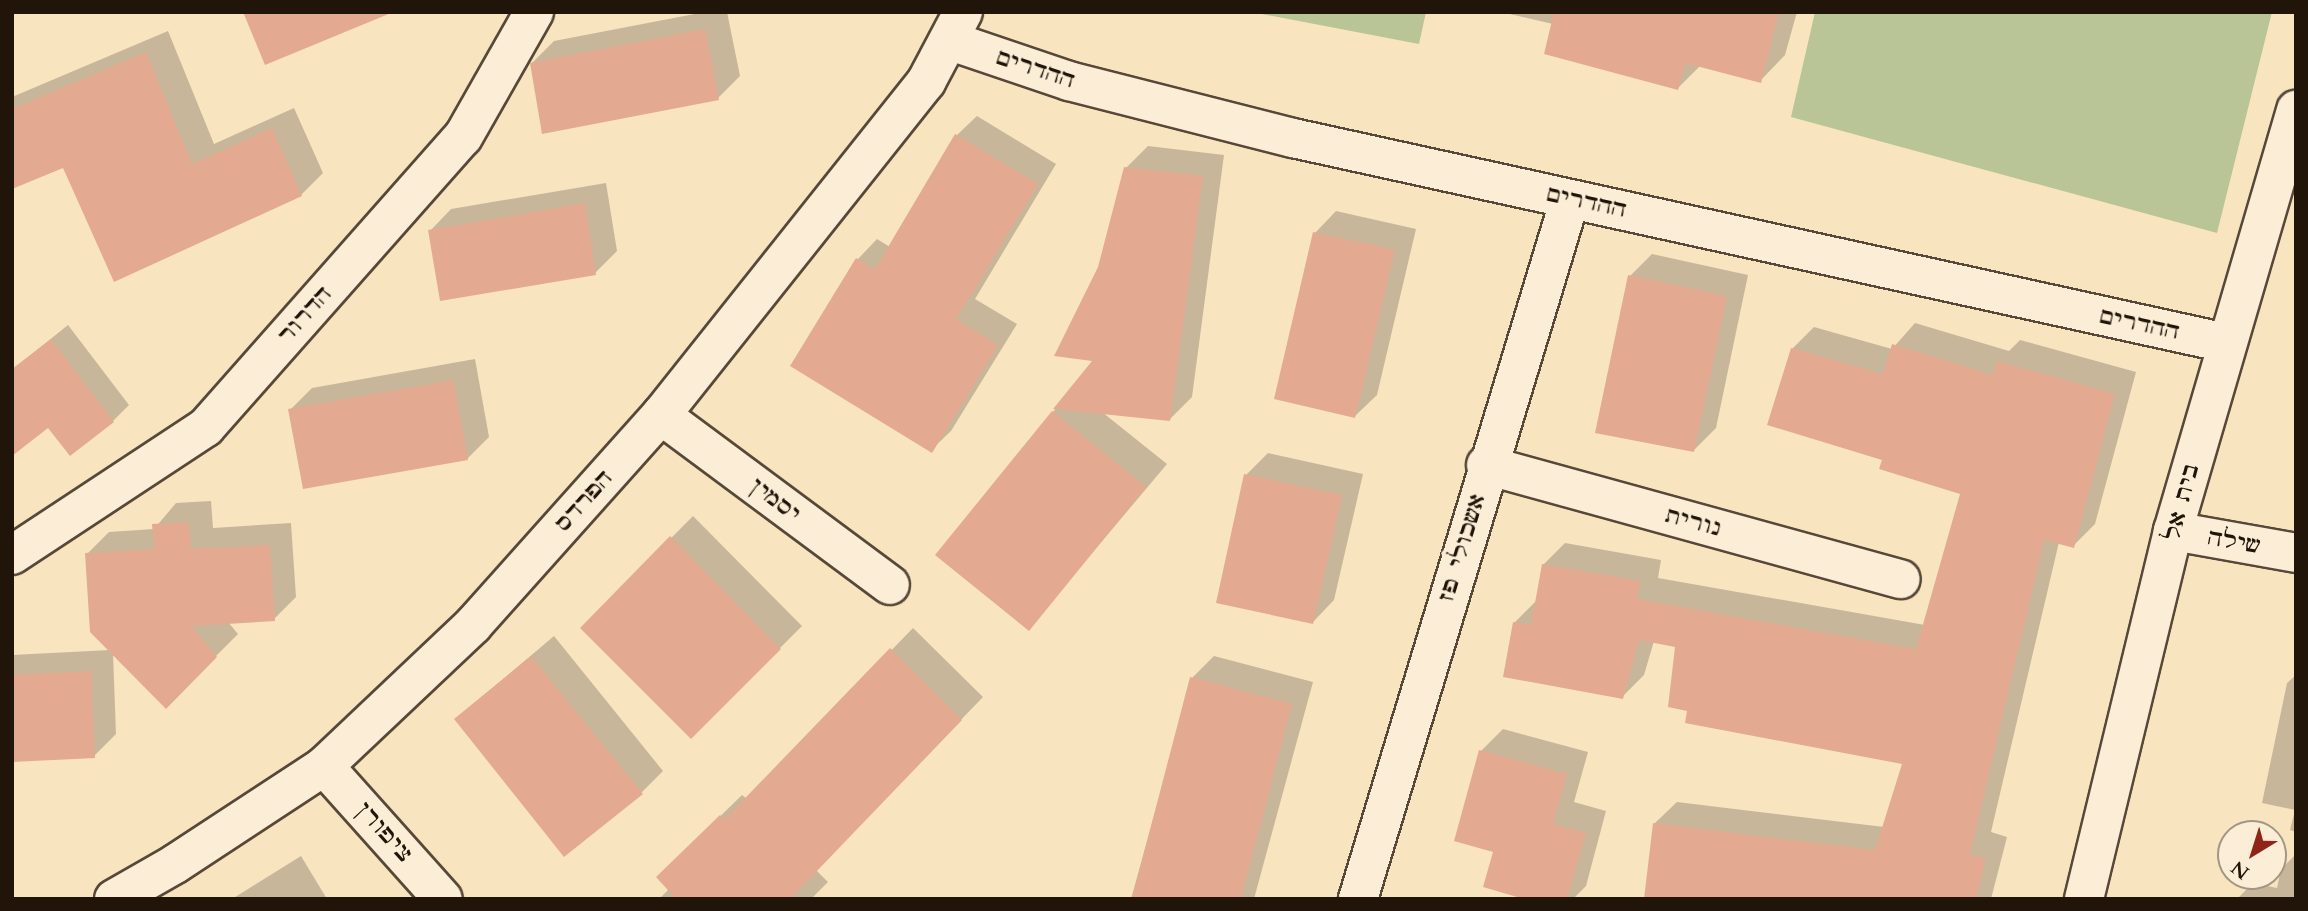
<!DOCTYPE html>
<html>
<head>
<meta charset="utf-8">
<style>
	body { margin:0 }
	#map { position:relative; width:2308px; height:911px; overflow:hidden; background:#f9e4c0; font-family:Cardo,"Frank Ruhl Libre",serif }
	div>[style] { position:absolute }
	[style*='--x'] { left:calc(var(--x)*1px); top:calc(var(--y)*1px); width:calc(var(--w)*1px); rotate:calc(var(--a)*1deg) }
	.green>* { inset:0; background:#b9c596 }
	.shadow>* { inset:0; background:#0003 }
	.building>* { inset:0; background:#e3aa91 }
	.roads { filter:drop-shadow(2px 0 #574837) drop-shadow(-2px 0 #574837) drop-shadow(0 2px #574837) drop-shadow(0 -2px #574837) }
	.minor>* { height:38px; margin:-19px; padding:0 19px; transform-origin:19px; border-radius:19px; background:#fbedd6 }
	span { translate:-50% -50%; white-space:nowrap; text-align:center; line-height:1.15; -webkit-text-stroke:7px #fbedd6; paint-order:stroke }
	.street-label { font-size:23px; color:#211409 }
	.frame { position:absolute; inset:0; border:14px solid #211409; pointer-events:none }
	.north { position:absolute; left:2217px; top:820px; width:70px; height:70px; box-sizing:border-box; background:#fbedd6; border:2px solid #a49684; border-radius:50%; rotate:218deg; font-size:19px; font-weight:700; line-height:28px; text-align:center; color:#211409 }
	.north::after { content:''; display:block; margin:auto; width:24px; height:32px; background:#8f2418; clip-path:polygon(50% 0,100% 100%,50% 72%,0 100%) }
</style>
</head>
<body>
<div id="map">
	<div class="green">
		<div style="clip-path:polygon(1251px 12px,1426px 12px,1419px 44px)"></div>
		<div style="clip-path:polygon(1815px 12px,2272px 12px,2217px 233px,1791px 117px)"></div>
	</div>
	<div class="shadow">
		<div style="clip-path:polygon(705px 12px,727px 12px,740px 76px,718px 98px,532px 63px,554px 41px)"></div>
		<div style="clip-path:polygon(1501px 12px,1797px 12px,1785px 55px,1760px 81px,1701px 65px,1678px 88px,1553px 24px)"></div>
		<div style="clip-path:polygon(168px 31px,214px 144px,294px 108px,323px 173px,301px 195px,63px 165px,12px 187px,12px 97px)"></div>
		<div style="clip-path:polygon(977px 116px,1056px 164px,975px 299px,1017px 324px,951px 431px,931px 450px,858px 259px,877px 239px,890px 247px,957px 135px)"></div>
		<div style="clip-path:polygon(1148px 146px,1224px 155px,1192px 397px,1170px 419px,1102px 412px,1167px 464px,1029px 628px,1053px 412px,1095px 360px,1100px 268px,1126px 168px)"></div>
		<div style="clip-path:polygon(606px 183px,617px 251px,595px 273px,430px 231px,451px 209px)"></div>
		<div style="clip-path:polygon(1336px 211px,1416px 229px,1377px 395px,1355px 416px,1315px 233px)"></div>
		<div style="clip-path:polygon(1652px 254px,1748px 275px,1716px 428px,1694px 450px,1630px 276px)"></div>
		<div style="clip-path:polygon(1915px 323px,2009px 351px,2020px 340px,2136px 372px,2095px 524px,2073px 546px,2059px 542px,1991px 832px,2007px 837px,1991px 899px,1645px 899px,1655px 823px,1677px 802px,1884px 827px,1905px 762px,1689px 710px,1677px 646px,1654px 641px,1644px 675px,1622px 697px,1514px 623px,1536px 601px,1543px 565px,1565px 543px,1661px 560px,1658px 578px,1925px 625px,1963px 493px,1884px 458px,1792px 349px,1814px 327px,1892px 349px)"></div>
		<div style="clip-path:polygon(68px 325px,129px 405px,113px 421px,12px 370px)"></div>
		<div style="clip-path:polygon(475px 359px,489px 437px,467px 459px,290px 410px,312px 388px)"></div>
		<div style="clip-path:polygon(1268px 453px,1363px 474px,1334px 600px,1313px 622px,1246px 475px)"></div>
		<div style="clip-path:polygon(211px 501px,213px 528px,291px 523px,296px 597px,274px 619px,228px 622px,238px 634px,166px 706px,113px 653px,116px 734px,94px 756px,12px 760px,12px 655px,110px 650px,87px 554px,109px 532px,154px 529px,176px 503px)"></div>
		<div style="clip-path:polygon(693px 516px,802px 626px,691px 737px,582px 628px)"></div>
		<div style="clip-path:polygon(913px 628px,983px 697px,816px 870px,828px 882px,811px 899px,659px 899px,669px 889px,658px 877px,742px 795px,747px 799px)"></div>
		<div style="clip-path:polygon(554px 636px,663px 771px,641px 793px,456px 719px)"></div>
		<div style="clip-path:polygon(1214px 656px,1313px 682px,1254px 899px,1131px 899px,1192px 678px)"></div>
		<div style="clip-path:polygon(2296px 675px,2296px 832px,2290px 830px,2295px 810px,2262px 803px,2287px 683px)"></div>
		<div style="clip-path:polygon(1503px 729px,1588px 752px,1574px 802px,1606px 811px,1586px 886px,1573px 899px,1530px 899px,1495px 851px,1481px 751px)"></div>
		<div style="clip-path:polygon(2296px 854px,2296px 899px,2237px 899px,2253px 883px,2277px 888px,2281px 869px)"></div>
		<div style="clip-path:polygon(301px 856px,327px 899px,232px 899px)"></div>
	</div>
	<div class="building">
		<div style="clip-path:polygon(243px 12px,391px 12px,391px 13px,265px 65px)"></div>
		<div style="clip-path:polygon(1554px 12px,1779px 12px,1761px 83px,1685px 63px,1678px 90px,1544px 54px)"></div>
		<div style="clip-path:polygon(705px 29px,719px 100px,542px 134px,530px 63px)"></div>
		<div style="clip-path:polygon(146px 52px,192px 164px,272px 128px,302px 196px,114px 282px,63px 168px,12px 189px,12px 109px)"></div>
		<div style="clip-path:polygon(955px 134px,1038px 184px,956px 319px,998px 345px,932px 453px,790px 366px,856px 258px,875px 269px)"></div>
		<div style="clip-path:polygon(1124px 167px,1203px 176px,1170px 421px,1053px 409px,1092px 361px,1054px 356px,1098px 267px)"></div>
		<div style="clip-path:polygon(585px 203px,596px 275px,440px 301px,428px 230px)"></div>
		<div style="clip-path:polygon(1313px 232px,1395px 250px,1355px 418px,1274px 399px)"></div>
		<div style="clip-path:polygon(1628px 275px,1727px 296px,1694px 452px,1595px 433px)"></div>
		<div style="clip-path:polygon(51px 339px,114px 422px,70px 456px,48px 428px,12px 456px,12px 369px)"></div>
		<div style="clip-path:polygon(1892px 344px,1993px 375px,1997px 361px,2115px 394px,2074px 548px,2044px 540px,1970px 854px,1986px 859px,1976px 899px,1644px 899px,1653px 823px,1875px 850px,1902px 764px,1685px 723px,1687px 711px,1668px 707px,1675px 647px,1639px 640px,1623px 699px,1503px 677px,1513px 622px,1531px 625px,1542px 564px,1640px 581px,1637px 599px,1916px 649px,1960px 494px,1879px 469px,1882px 460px,1767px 425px,1791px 348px,1883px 374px)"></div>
		<div style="clip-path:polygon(453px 380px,468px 460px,303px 489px,288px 409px)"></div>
		<div style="clip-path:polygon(1052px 411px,1146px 487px,1029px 631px,935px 555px)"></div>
		<div style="clip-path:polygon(1244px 474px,1342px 495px,1313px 624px,1216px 603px)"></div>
		<div style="clip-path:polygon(189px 522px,191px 549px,270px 545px,275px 621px,192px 626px,217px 657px,166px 709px,90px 632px,85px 553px,154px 549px,152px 524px)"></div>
		<div style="clip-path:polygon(670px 536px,781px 649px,691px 739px,580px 628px)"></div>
		<div style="clip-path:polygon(890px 648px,962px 720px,790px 899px,676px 899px,656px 877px,720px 815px,724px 820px)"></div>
		<div style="clip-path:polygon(531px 656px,643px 794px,564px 857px,454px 719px)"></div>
		<div style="clip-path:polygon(91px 671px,95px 758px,12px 762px,12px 675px)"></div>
		<div style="clip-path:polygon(1190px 677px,1292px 704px,1241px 899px,1132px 899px)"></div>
		<div style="clip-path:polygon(1479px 750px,1567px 774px,1553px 824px,1586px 833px,1567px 899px,1524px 899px,1483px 887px,1493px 852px,1454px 841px)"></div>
	</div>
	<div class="roads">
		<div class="minor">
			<div style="--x:951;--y:41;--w:125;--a:18.7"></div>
			<div style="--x:1069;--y:81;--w:231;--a:14.3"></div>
			<div style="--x:1293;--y:138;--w:955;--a:12.39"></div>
			<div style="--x:661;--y:415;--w:285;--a:36.6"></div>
			<div style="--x:1486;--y:465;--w:430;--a:15.4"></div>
			<div style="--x:2173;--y:531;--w:125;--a:10.1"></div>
			<div style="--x:12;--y:555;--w:232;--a:-33.4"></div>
			<div style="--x:206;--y:427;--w:387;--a:-48.5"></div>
			<div style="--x:463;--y:137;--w:144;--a:-60.4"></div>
			<div style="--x:324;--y:766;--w:178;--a:48.2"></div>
			<div style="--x:114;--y:899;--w:70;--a:-29.8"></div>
			<div style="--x:175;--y:864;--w:178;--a:-33.3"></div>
			<div style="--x:324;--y:766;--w:205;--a:-43.4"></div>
			<div style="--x:473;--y:625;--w:282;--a:-48.2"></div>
			<div style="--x:661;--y:415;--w:426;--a:-51.5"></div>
			<div style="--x:926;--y:82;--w:79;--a:-62.1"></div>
			<div style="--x:1358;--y:899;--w:731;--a:-73.15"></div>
			<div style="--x:2084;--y:899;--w:379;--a:-76.4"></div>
			<div style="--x:2173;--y:531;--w:439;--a:-73.7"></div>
		</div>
	</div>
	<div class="street-label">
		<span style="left:1035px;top:69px;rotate:18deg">ההדרים</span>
		<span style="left:1586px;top:202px;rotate:12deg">ההדרים</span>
		<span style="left:305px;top:315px;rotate:-48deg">הדרור</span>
		<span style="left:2139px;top:324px;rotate:12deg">ההדרים</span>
		<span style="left:775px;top:500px;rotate:37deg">יסמין</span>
		<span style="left:584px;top:501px;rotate:-48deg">הפרדס</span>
		<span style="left:2182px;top:502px;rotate:-75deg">בית אל</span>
		<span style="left:1693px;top:522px;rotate:15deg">נורית</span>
		<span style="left:2234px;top:542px;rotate:10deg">שילה</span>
		<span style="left:1462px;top:548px;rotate:-73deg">אשכולי פז</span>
		<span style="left:384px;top:832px;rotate:48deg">ציפורן</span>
	</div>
	<div class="frame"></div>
	<div class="north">N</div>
</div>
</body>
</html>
